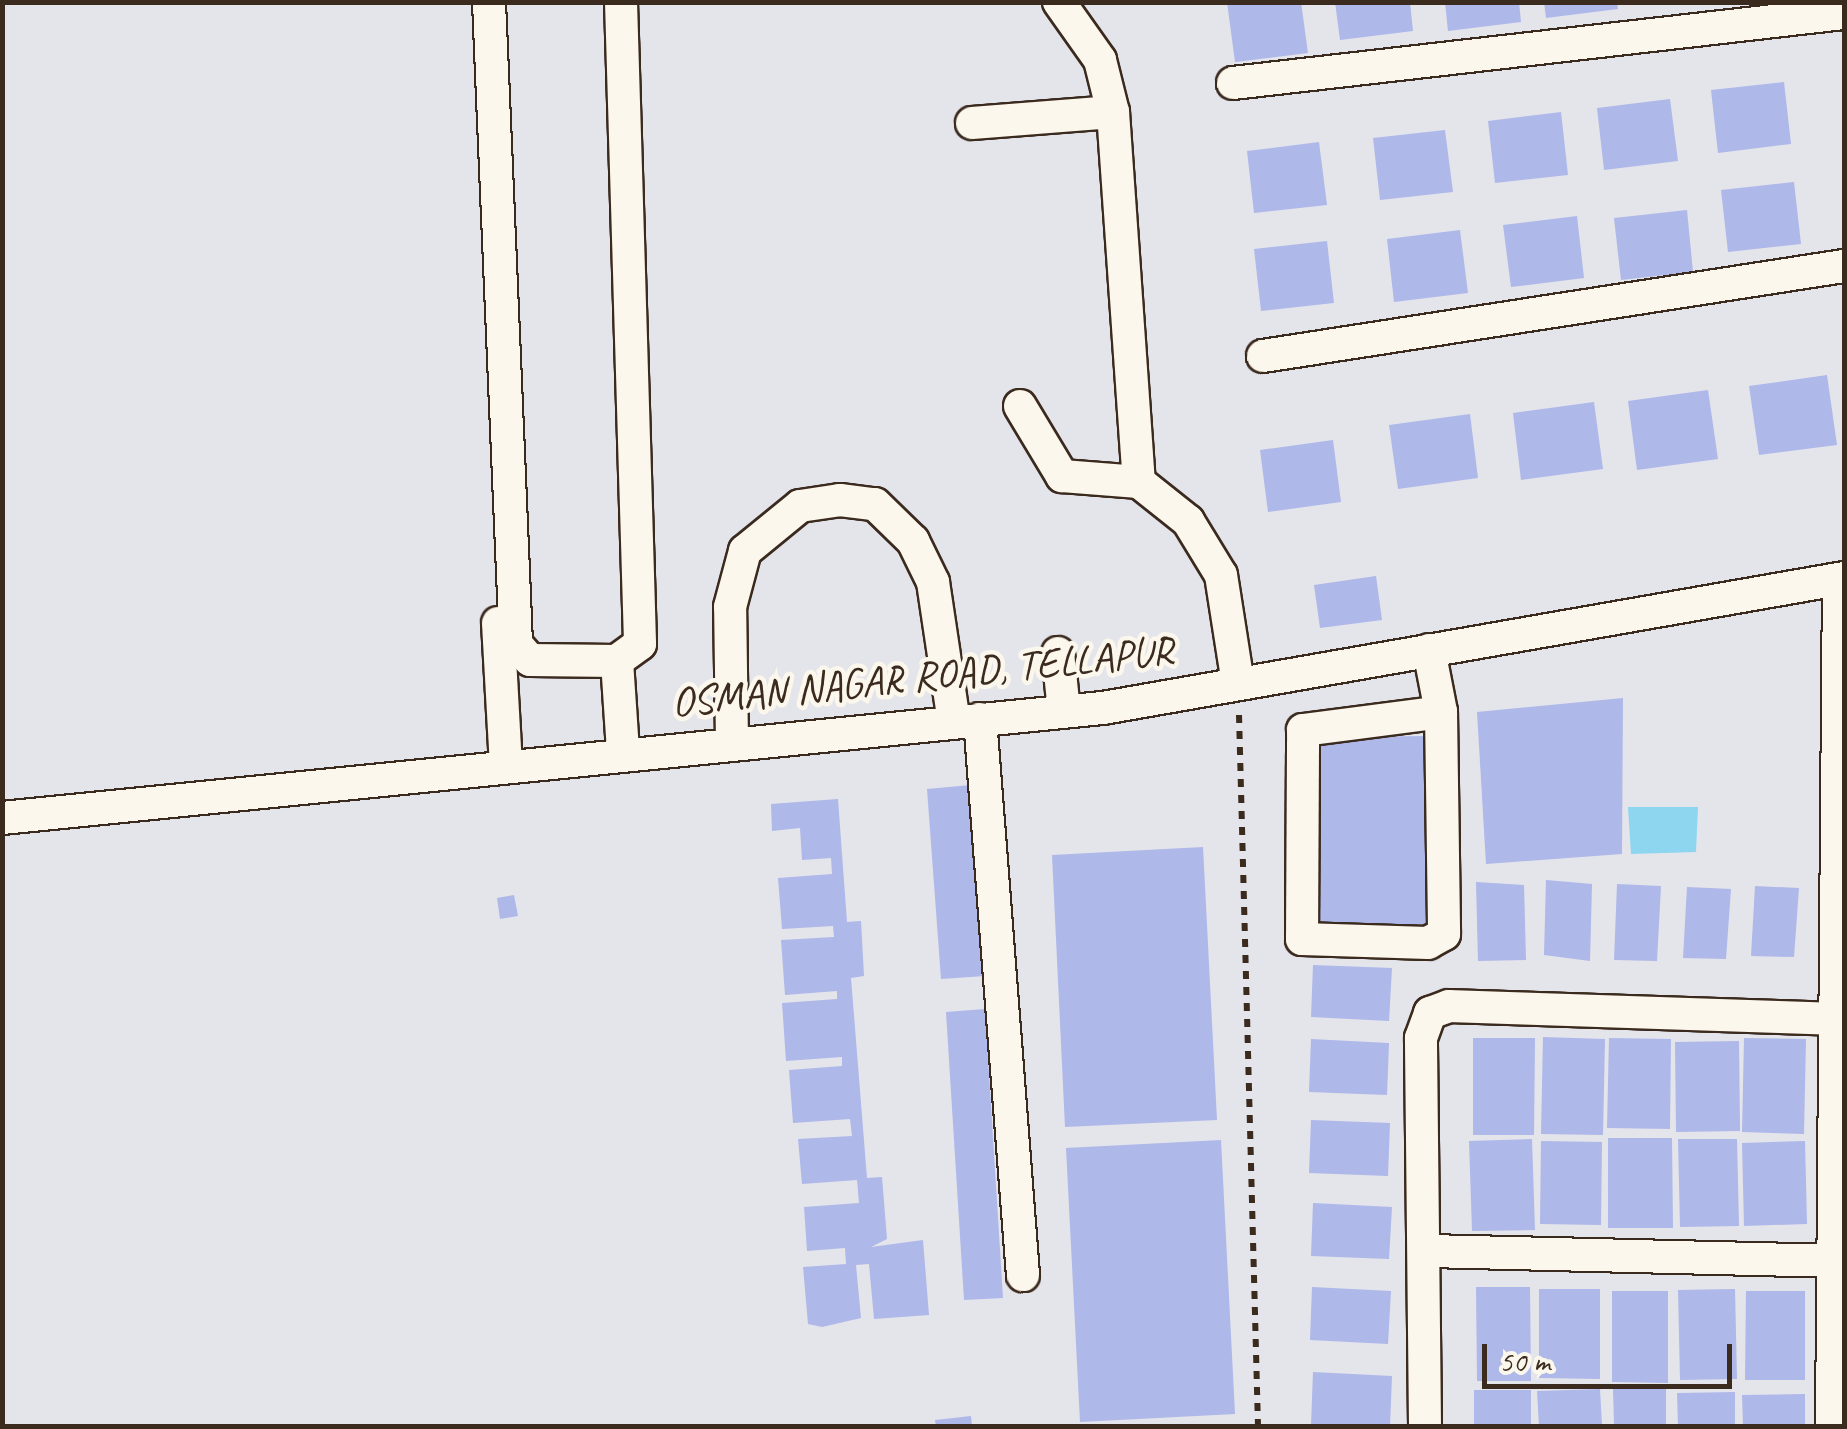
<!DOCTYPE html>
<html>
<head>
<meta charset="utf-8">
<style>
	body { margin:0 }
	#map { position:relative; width:1847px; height:1429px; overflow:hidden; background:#e4e4eb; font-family:Caveat,sans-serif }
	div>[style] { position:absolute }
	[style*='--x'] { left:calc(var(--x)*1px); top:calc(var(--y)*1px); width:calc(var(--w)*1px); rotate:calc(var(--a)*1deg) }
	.water>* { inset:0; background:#8ed6f0 }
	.building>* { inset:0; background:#aeb8e9 }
	.path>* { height:6px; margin-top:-3px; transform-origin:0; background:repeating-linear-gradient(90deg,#3b2a1e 0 8px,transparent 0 16px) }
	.roads { filter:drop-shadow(2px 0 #3b2a1e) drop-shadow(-2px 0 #3b2a1e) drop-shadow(0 2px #3b2a1e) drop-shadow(0 -2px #3b2a1e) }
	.minor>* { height:32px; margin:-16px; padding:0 16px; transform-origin:16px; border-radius:16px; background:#fbf7ec }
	span { translate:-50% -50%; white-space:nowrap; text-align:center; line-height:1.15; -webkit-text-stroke:9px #fbf7ec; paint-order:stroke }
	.street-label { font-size:42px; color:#3b2a1e }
	.frame { position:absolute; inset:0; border:5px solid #3b2a1e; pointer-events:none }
	.scale { position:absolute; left:1482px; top:1344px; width:250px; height:45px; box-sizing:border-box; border:5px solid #3b2a1e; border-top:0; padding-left:12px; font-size:30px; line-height:35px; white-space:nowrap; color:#3b2a1e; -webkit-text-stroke:8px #fbf7ec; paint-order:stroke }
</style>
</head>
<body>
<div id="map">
	<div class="water">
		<div style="clip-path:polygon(1628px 807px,1698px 807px,1696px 852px,1631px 854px)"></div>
	</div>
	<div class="building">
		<div style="clip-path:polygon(1227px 2px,1301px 2px,1308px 53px,1235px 62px)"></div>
		<div style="clip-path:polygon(1335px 2px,1410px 2px,1413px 31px,1340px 40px)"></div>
		<div style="clip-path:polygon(1445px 2px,1519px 2px,1521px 22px,1448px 31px)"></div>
		<div style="clip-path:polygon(1544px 2px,1617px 2px,1618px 9px,1546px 18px)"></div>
		<div style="clip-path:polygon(1784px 82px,1791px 144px,1718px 153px,1711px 90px)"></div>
		<div style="clip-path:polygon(1670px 99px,1678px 161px,1604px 170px,1597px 108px)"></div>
		<div style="clip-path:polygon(1561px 112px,1568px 175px,1495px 183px,1488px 121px)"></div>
		<div style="clip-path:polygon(1445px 130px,1453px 192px,1380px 200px,1373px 138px)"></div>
		<div style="clip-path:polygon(1319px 142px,1327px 205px,1254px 213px,1247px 151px)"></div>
		<div style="clip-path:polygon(1794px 182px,1801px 244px,1728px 252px,1721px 190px)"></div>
		<div style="clip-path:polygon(1687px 210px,1693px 272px,1621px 280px,1614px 218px)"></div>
		<div style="clip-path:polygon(1577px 216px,1584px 278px,1511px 287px,1503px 225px)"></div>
		<div style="clip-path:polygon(1460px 230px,1468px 293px,1394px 302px,1387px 239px)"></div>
		<div style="clip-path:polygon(1327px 241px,1334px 303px,1261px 311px,1254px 249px)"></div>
		<div style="clip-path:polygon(1827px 375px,1837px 445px,1759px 455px,1749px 386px)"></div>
		<div style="clip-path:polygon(1708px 390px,1718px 459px,1637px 470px,1628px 401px)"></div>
		<div style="clip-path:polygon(1594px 402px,1603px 469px,1521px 480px,1513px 413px)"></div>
		<div style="clip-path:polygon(1470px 414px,1478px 478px,1398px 489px,1389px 425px)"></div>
		<div style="clip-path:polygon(1333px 440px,1341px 502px,1268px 512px,1260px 450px)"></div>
		<div style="clip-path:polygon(1376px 576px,1382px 620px,1320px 628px,1314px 585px)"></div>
		<div style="clip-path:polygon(1623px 698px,1622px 854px,1486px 864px,1477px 712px)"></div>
		<div style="clip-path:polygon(1435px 736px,1435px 938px,1303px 936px,1306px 737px)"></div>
		<div style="clip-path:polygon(971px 785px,985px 976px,941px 979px,927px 789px)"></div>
		<div style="clip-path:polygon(838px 799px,847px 922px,861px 921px,864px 976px,851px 978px,867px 1178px,882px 1177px,887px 1239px,871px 1247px,923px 1240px,929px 1315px,874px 1319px,869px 1264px,856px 1265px,861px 1318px,822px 1327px,808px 1324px,803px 1267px,846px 1264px,845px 1248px,807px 1251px,804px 1207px,859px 1203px,857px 1180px,802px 1184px,798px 1139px,852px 1136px,850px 1119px,793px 1123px,789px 1070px,842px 1066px,842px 1057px,786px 1061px,782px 1003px,837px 999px,837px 991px,785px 995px,781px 940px,834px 937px,833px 926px,782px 929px,778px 878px,832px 874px,831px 858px,802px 860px,800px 828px,772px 831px,771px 804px)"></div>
		<div style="clip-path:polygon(1203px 847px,1217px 1120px,1065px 1127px,1052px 855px)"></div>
		<div style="clip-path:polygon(1546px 880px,1592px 884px,1590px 961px,1544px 955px)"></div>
		<div style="clip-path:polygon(1476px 882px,1524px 885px,1526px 960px,1478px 961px)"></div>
		<div style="clip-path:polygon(1617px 884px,1661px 886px,1657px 961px,1614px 960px)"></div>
		<div style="clip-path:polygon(1755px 886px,1799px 888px,1794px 957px,1751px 956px)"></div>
		<div style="clip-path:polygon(1687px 887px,1731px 889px,1726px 959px,1683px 958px)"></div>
		<div style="clip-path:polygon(514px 895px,518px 916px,500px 919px,497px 898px)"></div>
		<div style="clip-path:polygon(1313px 965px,1392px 968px,1389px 1021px,1311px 1017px)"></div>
		<div style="clip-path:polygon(985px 1009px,1003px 1298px,964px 1300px,946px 1012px)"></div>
		<div style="clip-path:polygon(1543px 1037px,1605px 1039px,1603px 1135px,1541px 1134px)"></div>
		<div style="clip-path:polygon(1473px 1038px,1535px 1038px,1534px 1135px,1473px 1135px)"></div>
		<div style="clip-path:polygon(1609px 1038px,1671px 1039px,1670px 1129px,1607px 1128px)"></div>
		<div style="clip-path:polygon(1744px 1038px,1806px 1039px,1804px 1134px,1742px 1132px)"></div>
		<div style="clip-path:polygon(1311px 1039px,1389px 1043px,1387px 1095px,1309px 1092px)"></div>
		<div style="clip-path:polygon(1739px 1041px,1740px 1131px,1676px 1132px,1675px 1042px)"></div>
		<div style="clip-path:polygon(1311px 1120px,1390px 1123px,1388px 1176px,1309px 1173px)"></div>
		<div style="clip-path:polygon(1608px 1138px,1672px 1138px,1673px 1228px,1608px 1228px)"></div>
		<div style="clip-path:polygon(1532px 1139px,1535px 1230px,1472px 1231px,1469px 1141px)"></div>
		<div style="clip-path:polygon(1678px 1139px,1737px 1139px,1739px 1226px,1680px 1227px)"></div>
		<div style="clip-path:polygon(1221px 1140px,1235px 1414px,1080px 1422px,1066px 1148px)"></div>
		<div style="clip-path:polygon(1541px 1141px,1602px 1142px,1601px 1225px,1540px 1224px)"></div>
		<div style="clip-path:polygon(1805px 1141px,1807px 1224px,1744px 1226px,1742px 1143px)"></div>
		<div style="clip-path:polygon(1313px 1203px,1392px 1207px,1389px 1259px,1311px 1256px)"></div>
		<div style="clip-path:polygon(1312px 1287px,1391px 1291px,1388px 1344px,1310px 1340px)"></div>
		<div style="clip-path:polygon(1476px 1287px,1530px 1287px,1531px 1381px,1477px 1381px)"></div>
		<div style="clip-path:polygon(1539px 1289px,1600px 1289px,1600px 1379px,1539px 1378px)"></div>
		<div style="clip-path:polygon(1735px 1289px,1737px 1379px,1680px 1380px,1678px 1290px)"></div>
		<div style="clip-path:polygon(1612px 1291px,1668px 1291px,1668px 1383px,1612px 1382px)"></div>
		<div style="clip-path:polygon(1746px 1291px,1805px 1291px,1805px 1380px,1745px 1380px)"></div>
		<div style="clip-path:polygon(1313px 1372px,1392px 1376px,1390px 1426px,1311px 1425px)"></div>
		<div style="clip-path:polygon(1613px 1388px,1666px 1388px,1666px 1426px,1614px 1426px)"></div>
		<div style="clip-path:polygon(1600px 1389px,1602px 1426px,1539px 1426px,1537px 1391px)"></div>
		<div style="clip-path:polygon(1474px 1390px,1531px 1390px,1531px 1426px,1474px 1426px)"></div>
		<div style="clip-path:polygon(1735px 1392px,1735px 1426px,1678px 1426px,1677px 1393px)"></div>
		<div style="clip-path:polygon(1805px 1394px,1805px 1426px,1743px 1426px,1742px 1395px)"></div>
		<div style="clip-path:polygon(971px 1416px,972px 1426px,936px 1426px,935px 1420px)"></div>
	</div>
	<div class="path">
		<div style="--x:1239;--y:715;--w:711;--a:88.47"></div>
	</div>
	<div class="roads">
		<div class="minor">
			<div style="--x:489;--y:2;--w:643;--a:87.59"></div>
			<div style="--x:516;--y:644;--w:21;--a:49"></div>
			<div style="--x:530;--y:660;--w:87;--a:0.7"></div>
			<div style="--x:621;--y:2;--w:642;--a:88.3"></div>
			<div style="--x:640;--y:644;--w:29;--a:144"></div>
			<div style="--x:617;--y:661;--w:91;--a:86.2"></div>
			<div style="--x:1059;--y:2;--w:71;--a:54.7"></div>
			<div style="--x:1100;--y:60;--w:54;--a:76"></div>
			<div style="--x:1113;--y:112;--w:371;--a:86"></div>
			<div style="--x:1139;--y:482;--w:63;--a:38.5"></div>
			<div style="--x:1188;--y:521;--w:63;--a:58.6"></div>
			<div style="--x:1221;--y:575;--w:110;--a:81.1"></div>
			<div style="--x:1233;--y:83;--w:615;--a:-6.54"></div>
			<div style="--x:972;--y:123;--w:141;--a:-4.5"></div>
			<div style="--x:1263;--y:356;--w:588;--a:-8.81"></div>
			<div style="--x:1020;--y:406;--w:82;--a:59"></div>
			<div style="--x:1062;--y:476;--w:77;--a:4.5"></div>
			<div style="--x:498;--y:623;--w:143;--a:86.8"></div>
			<div style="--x:1429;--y:650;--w:63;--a:79"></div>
			<div style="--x:1441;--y:712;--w:222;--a:89.2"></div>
			<div style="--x:1444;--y:934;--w:18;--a:151"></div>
			<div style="--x:1428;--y:943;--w:126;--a:-178.2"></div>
			<div style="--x:1302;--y:939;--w:209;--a:-89.7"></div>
			<div style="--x:1303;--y:730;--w:139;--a:-7.4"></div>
			<div style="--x:1058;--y:653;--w:58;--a:84.1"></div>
			<div style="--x:980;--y:719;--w:558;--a:85.58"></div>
			<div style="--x:732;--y:742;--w:135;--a:-90.8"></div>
			<div style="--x:730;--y:607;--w:58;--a:-75"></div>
			<div style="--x:745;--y:551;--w:71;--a:-39.3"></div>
			<div style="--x:800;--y:506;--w:40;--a:-8.5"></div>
			<div style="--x:840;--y:500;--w:35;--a:7"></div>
			<div style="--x:875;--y:504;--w:53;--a:44.2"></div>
			<div style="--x:913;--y:541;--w:46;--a:64"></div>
			<div style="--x:933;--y:582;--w:142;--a:81.5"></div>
			<div style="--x:2;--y:818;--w:1106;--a:-5.71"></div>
			<div style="--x:1103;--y:708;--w:752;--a:-9.95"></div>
			<div style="--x:1428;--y:1251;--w:416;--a:1.4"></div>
			<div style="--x:1425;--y:1426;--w:388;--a:-90.6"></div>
			<div style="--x:1421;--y:1038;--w:27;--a:-70"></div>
			<div style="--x:1430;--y:1013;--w:20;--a:-20"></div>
			<div style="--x:1449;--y:1006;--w:395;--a:1.9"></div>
			<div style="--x:1832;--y:1426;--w:847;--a:-89.53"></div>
		</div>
	</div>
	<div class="street-label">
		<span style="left:922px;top:677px;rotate:-6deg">OSMAN NAGAR ROAD, TELLAPUR</span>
	</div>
	<div class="frame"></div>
	<div class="scale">50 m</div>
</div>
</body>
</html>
